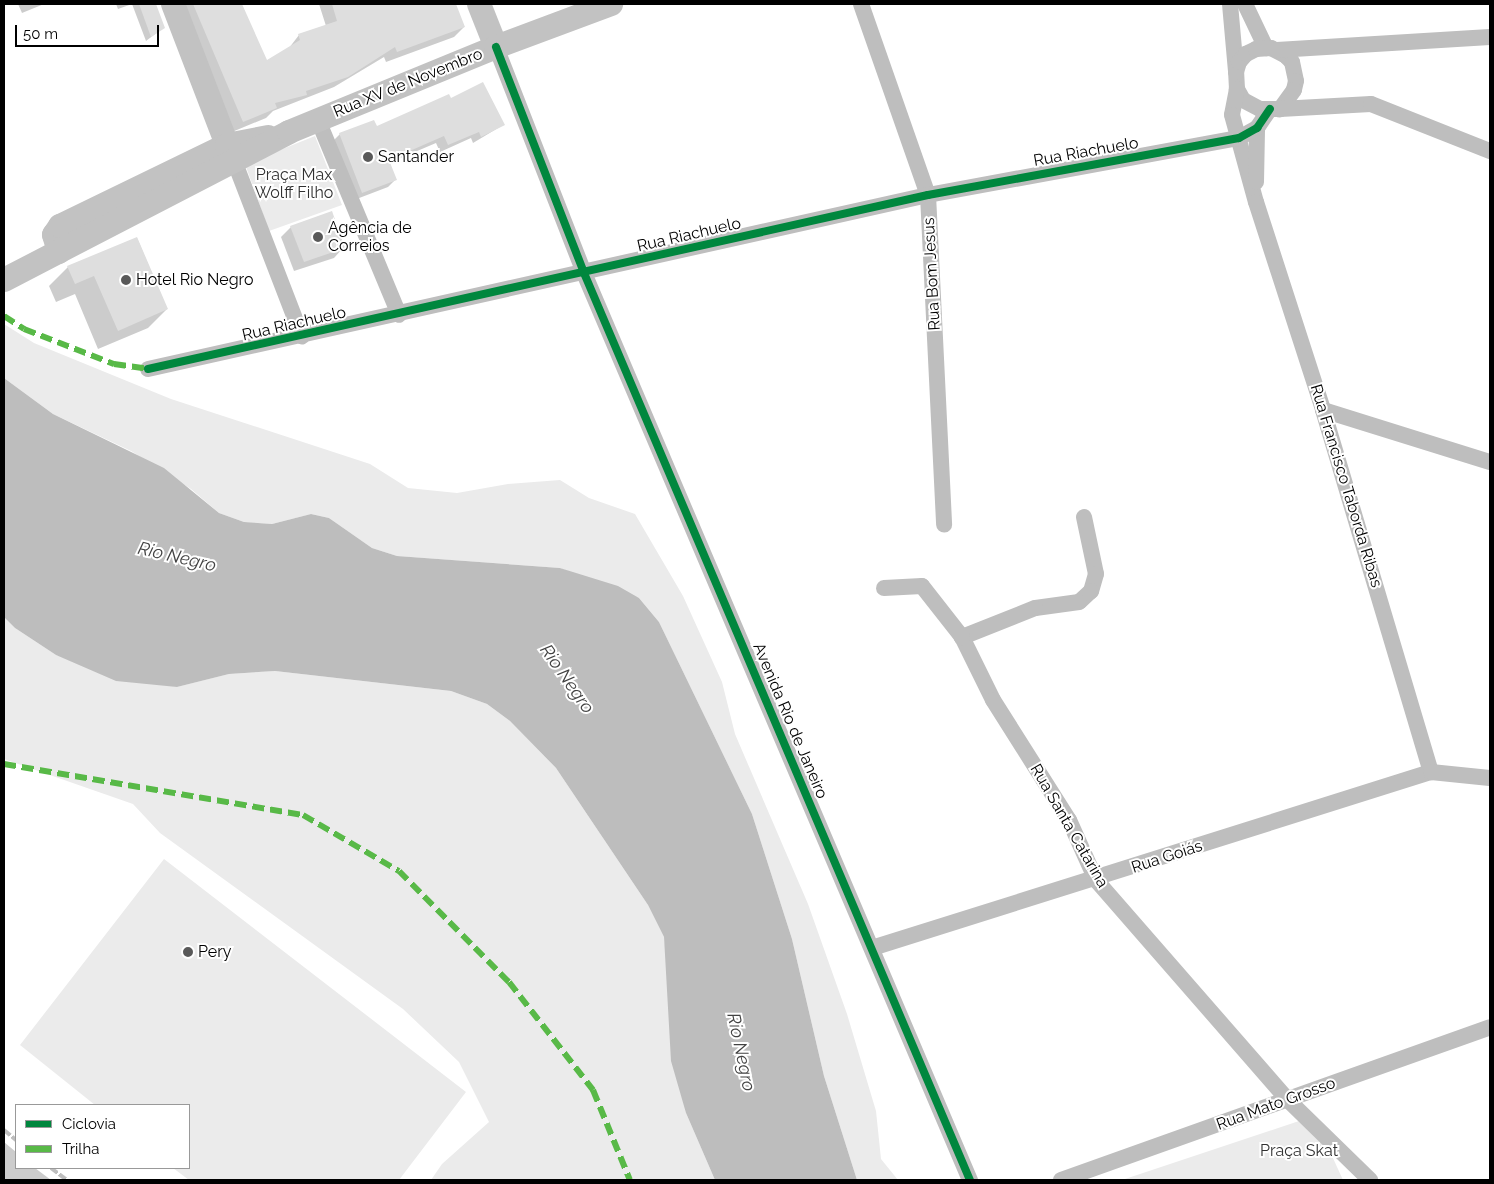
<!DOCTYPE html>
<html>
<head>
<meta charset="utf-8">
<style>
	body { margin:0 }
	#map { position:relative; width:1494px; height:1184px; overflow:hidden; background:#fff; font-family:Raleway,sans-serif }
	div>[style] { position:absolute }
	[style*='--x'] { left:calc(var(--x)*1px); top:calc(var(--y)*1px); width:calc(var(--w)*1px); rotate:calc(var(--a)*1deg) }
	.green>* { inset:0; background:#ebebeb }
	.water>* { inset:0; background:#bdbdbd }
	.shadow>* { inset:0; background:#0003 }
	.building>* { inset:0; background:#dedede }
	.street>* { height:16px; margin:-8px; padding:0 8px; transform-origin:8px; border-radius:8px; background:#bebebe }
	.secondary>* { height:24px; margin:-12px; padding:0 12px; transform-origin:12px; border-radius:12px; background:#c2c2c2 }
	.rail>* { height:4px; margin-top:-2px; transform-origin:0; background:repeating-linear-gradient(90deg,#bebebe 0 8px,transparent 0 10.5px) }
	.quiet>* { height:6px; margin-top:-3px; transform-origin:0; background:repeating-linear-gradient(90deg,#58b947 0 12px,transparent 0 18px) }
	.cycleway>* { height:8px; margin:-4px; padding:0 4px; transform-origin:4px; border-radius:4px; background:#00873e }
	.dots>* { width:14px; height:14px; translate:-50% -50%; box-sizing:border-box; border:2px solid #fff; border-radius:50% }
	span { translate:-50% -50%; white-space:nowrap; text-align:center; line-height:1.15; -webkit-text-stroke:4px #fff; paint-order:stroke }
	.street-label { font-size:16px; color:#000 }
	.poi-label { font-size:16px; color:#000 }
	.left { translate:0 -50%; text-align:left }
	.park-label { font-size:16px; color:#313131 }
	.water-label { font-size:18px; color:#424242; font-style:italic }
	.frame { position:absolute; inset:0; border:5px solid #000; pointer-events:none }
	.legend { position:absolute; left:15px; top:1104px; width:175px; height:65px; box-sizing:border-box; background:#fff; border:1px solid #999; margin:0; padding:6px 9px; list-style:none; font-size:15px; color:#000 }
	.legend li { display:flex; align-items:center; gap:10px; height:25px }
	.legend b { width:25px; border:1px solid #999 }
	.scale { position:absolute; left:15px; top:25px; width:144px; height:22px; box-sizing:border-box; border:2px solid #000; border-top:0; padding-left:6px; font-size:15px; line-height:18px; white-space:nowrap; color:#000; -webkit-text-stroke:4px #fff; paint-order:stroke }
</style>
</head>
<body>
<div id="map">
	<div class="green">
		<div style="clip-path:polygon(315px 136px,342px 205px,269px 231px,245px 164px)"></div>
		<div style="clip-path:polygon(4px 324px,34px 343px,171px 399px,370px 464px,408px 488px,457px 493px,508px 484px,560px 480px,589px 498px,635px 514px,683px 596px,722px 682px,735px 734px,808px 904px,847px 1014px,876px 1111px,881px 1159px,898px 1180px,857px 1180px,824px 1076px,792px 939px,752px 814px,659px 622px,639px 598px,560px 568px,397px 556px,372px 548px,329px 518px,311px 514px,272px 524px,244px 522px,219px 513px,191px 489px,131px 451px,53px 414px,4px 378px)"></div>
		<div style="clip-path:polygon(4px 617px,15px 628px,56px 655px,177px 687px,229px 674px,275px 671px,451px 691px,487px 704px,510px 721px,556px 768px,648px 905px,664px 937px,686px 1113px,715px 1180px,431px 1180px,442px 1164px,489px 1122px,459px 1062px,403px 1009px,160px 833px,133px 804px,4px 759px)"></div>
		<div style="clip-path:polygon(164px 859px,466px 1092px,399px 1180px,189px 1180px,173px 1168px,189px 1168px,189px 1105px,95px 1105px,20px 1045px)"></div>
		<div style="clip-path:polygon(1311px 1117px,1316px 1121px,1343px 1180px,1122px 1180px)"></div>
	</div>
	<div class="water">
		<div style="clip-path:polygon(4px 378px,53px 414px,164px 468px,219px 513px,244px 522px,272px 524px,311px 514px,329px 518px,372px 548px,397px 556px,560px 568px,618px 586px,639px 598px,659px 622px,752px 814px,792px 939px,824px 1076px,857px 1180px,715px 1180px,686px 1113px,671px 1061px,664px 937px,648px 905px,556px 768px,510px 721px,487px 704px,451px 691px,275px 671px,229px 674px,177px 687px,116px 681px,56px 655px,15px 628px,4px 617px)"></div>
	</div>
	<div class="shadow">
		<div style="clip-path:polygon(18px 4px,44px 4px,22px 13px)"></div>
		<div style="clip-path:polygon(116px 4px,153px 4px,163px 28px,146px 41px,132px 4px,118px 9px)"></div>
		<div style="clip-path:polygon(175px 4px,241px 4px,266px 62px,289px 48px,299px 35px,326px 26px,319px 4px,374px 4px,376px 9px,390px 4px,455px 4px,464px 27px,454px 37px,386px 62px,384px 57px,334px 87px,273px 111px,266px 118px,232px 132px)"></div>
		<div style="clip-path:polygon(450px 100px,503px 125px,473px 143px,471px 138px,440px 152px,436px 143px,389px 163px,395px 180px,388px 187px,354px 200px,332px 142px,340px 134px,376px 128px)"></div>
		<div style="clip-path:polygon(291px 227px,343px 248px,334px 258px,294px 271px,281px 237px)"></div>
		<div style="clip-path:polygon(137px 238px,167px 309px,148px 328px,98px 349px,75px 294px,56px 302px,49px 286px,68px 267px)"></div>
		<div style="clip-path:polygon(4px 1142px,16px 1152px,16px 1168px,35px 1168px,51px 1180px,4px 1180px)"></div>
	</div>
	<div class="building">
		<div style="clip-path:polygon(139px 4px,156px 4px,165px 28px,151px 37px)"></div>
		<div style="clip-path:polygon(193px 4px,242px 4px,267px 60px,300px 40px,298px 34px,337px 21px,332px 4px,456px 4px,465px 27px,397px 52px,395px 47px,348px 77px,306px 91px,307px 95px,275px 103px,277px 108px,243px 122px)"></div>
		<div style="clip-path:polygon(483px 82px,505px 125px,481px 137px,479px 132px,448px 145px,444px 136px,389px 160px,397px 180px,362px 193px,339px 133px,374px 120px,377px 126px,449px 94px,451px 98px)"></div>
		<div style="clip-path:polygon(332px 211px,345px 248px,304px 262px,290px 226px)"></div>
		<div style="clip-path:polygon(137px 237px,168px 309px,118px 331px,94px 276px,75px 284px,67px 266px)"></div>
	</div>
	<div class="street">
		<div style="--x:861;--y:4;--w:202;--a:70.7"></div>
		<div style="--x:928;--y:195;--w:330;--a:87.2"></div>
		<div style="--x:1230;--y:4;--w:67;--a:84.9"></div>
		<div style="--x:1245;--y:4;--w:49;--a:64.5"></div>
		<div style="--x:496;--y:47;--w:243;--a:68.7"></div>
		<div style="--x:584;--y:273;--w:986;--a:66.95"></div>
		<div style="--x:1271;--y:48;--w:16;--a:27"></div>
		<div style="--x:1285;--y:55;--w:10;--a:45"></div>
		<div style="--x:1292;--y:62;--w:19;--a:78"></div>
		<div style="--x:1296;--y:81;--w:9;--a:103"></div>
		<div style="--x:1294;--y:90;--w:24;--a:126"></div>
		<div style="--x:1280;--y:109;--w:20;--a:180"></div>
		<div style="--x:1260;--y:109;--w:19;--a:-152"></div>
		<div style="--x:1243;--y:100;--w:13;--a:-119"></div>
		<div style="--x:1237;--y:89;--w:17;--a:-93"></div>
		<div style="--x:1236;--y:72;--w:10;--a:-73"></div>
		<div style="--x:1239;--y:62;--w:11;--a:-49"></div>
		<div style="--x:1246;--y:54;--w:11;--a:-27"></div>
		<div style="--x:1256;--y:49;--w:15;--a:-4"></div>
		<div style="--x:1277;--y:50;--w:213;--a:-3.5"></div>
		<div style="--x:1237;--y:89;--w:26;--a:101"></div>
		<div style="--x:1232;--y:115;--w:90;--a:74.6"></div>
		<div style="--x:1256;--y:202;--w:219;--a:72.1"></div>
		<div style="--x:1323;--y:410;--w:378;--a:73.4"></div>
		<div style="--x:1280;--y:109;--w:91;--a:-3.1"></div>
		<div style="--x:1371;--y:104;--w:128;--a:21.6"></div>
		<div style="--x:318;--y:120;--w:211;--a:67.4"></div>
		<div style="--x:235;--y:163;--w:186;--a:68.9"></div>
		<div style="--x:1256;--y:182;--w:54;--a:-88.9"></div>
		<div style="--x:148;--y:369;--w:799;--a:-12.58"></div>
		<div style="--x:928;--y:195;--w:316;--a:-10.4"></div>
		<div style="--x:1239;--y:138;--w:21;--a:-29"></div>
		<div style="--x:1257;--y:128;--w:23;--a:-56"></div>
		<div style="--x:1323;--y:410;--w:175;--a:17.3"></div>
		<div style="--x:1084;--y:517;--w:58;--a:78.1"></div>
		<div style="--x:1096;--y:574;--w:18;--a:106"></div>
		<div style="--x:1091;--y:591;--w:16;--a:137"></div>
		<div style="--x:1079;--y:602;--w:44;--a:172.2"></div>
		<div style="--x:1035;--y:608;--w:79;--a:158.3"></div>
		<div style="--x:962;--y:637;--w:70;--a:63.8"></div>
		<div style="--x:993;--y:700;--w:142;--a:57.7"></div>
		<div style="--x:1069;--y:820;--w:66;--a:65.8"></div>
		<div style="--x:1096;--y:880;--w:292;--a:48.9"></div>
		<div style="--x:1288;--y:1100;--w:115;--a:44.3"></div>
		<div style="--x:884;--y:588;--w:38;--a:-3"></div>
		<div style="--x:922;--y:586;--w:65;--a:51.9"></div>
		<div style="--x:872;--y:948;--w:586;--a:-17.48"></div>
		<div style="--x:1431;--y:772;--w:59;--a:5.8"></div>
		<div style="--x:1061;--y:1180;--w:455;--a:-19.6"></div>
	</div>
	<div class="secondary">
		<div style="--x:173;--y:4;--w:151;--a:69"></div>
		<div style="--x:479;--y:4;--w:46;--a:68.4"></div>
		<div style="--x:59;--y:252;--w:18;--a:-106"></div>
		<div style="--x:54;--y:235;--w:11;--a:-56"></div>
		<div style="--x:60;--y:226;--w:186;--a:-25.9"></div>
		<div style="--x:227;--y:145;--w:42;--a:-11"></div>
		<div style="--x:4;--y:280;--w:321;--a:-27.4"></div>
		<div style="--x:289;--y:132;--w:224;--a:-22.3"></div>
		<div style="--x:496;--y:47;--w:123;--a:-20.5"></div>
	</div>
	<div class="rail">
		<div style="--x:4;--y:1130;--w:16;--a:40"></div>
		<div style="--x:51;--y:1168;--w:20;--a:37"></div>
	</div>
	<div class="quiet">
		<div style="--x:4;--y:316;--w:24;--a:33"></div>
		<div style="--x:24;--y:329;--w:97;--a:21.3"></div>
		<div style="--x:114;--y:364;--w:34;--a:8"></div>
		<div style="--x:4;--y:764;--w:303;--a:9.7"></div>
		<div style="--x:303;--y:815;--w:111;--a:30.3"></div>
		<div style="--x:399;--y:871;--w:156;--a:45.3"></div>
		<div style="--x:509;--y:982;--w:137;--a:52.1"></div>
		<div style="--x:593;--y:1090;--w:97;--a:67.7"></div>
	</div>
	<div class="cycleway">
		<div style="--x:496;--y:47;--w:243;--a:68.7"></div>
		<div style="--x:584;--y:273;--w:986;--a:66.95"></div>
		<div style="--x:148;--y:369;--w:799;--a:-12.58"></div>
		<div style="--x:928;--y:195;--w:316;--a:-10.4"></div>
		<div style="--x:1239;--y:138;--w:21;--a:-29"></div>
		<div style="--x:1257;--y:128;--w:23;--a:-56"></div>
	</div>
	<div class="dots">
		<div style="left:368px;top:157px;background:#595959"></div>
		<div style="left:318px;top:237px;background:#595959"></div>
		<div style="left:126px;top:280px;background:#595959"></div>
		<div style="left:188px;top:952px;background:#595959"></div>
	</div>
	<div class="street-label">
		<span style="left:408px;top:83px;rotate:-22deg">Rua XV de Novembro</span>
		<span style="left:1086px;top:152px;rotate:-10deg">Rua Riachuelo</span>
		<span style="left:689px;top:235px;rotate:-13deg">Rua Riachuelo</span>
		<span style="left:932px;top:274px;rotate:-93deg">Rua Bom Jesus</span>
		<span style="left:294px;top:324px;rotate:-13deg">Rua Riachuelo</span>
		<span style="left:1346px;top:486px;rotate:73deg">Rua Francisco Taborda Ribas</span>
		<span style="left:790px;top:721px;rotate:67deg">Avenida Rio de Janeiro</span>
		<span style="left:1069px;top:826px;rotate:60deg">Rua Santa Catarina</span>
		<span style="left:1167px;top:857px;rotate:-18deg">Rua Goiás</span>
		<span style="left:1276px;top:1104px;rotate:-20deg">Rua Mato Grosso</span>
	</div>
	<div class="poi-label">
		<span class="left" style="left:378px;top:157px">Santander</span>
		<span class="left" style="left:328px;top:237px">Agência de<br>Correios</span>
		<span class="left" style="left:136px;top:280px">Hotel Rio Negro</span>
		<span class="left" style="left:198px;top:952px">Pery</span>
	</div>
	<div class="park-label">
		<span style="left:294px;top:184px">Praça Max<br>Wolff Filho</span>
		<span style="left:1299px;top:1151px">Praça Skat</span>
	</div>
	<div class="water-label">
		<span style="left:177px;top:557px;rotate:13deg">Rio Negro</span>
		<span style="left:567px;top:679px;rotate:55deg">Rio Negro</span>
		<span style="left:741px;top:1052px;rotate:78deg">Rio Negro</span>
	</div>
	<div class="frame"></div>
	<ul class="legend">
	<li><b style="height:6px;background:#00873e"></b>Ciclovia</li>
	<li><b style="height:6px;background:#58b947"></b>Trilha</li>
	</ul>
	<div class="scale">50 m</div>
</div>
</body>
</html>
